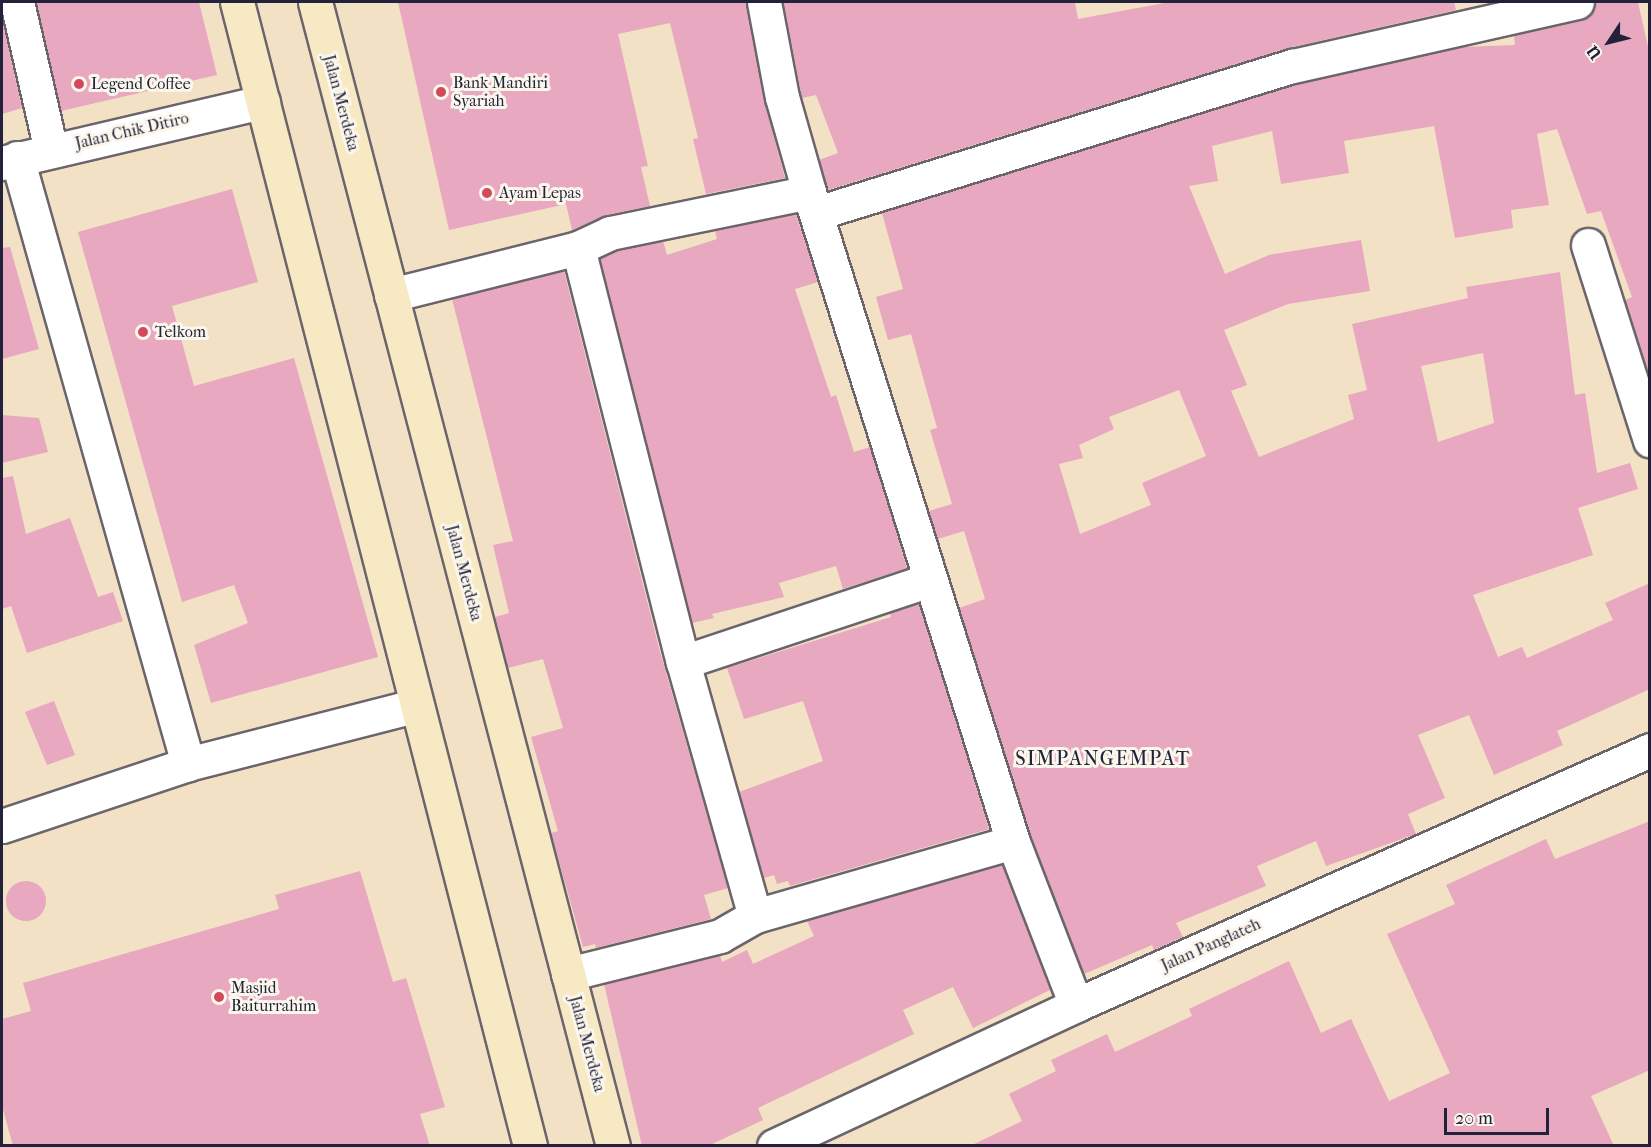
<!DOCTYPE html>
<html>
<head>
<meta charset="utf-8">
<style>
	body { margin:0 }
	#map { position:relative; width:1651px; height:1147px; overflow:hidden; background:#f2e1c4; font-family:"IM FELL French Canon",serif }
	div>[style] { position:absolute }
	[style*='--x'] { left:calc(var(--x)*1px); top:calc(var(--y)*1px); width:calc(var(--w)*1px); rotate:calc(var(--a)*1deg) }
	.building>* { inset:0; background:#e7a8c0 }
	.round { border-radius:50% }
	.roads { filter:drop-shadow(2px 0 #6b656b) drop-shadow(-2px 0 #6b656b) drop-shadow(0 2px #6b656b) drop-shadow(0 -2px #6b656b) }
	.street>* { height:33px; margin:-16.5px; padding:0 16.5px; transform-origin:16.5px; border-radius:16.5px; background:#fff }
	.secondary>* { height:33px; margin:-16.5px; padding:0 16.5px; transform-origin:16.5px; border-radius:16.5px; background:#f7e9c3 }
	.dots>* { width:16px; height:16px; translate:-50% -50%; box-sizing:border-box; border:3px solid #fbf7ec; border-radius:50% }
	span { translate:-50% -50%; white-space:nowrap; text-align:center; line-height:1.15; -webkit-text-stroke:6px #fbf7ec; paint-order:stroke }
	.poi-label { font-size:16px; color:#22223b }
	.left { translate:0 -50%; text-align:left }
	.street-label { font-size:16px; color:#22223b }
	.quarter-label { font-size:20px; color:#22223b; letter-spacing:1.5px }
	.frame { position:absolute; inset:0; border:3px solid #22223b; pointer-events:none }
	.north { position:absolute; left:1579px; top:12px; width:60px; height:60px; -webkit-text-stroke:4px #fbf7ec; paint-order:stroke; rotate:235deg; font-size:16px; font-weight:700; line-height:24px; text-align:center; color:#22223b }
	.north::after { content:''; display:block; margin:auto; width:21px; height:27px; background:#22223b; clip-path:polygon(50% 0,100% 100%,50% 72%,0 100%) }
	.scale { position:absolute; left:1444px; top:1108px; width:105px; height:27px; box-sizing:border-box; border:3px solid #22223b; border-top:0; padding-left:8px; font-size:18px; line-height:21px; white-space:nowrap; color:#22223b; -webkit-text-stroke:4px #fbf7ec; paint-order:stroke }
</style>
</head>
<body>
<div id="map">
	<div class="building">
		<div style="clip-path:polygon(36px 2px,199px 2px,217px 75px,61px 111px)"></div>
		<div style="clip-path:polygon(398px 2px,746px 2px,764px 100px,785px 178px,706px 194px,693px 139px,698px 138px,670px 23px,618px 34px,648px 166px,641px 167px,650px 206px,606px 215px,572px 230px,566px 204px,449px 230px)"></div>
		<div style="clip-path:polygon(783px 2px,1075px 2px,1078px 19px,1170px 2px,1454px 2px,1456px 10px,1288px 48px,828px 190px,819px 160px,838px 153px,816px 95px,802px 98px)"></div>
		<div style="clip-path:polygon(evenodd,1595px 2px,1638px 2px,1650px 56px,1650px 377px,1625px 300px,1632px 297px,1601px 211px,1587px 214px,1557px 129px,1537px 134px,1549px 205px,1511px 210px,1513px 228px,1455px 238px,1434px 126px,1344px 141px,1349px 173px,1281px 184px,1272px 131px,1212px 146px,1218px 181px,1189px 186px,1225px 274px,1269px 255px,1361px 240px,1370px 291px,1288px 304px,1224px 330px,1247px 385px,1231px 391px,1259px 457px,1354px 419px,1348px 395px,1367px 390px,1352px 324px,1468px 298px,1466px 287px,1560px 272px,1575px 395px,1585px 393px,1597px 473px,1630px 463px,1638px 489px,1578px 508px,1593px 555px,1473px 595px,1498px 657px,1522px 647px,1527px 658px,1613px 620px,1605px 603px,1650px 583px,1650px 689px,1557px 731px,1563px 745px,1494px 775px,1469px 715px,1418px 735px,1445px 798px,1408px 814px,1416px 834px,1326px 866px,1316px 841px,1257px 866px,1266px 886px,1176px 923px,1183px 937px,1154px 950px,1152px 945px,1084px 974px,1031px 836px,959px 608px,985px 599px,964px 531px,938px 539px,929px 511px,952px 504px,930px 430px,937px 428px,911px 334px,888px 340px,876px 297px,903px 289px,882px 213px,1298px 84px,1463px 47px,1515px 45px,1514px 35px,1589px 16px,1595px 2px,1483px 353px,1494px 423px,1438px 442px,1421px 366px,1483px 353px,1595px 2px,1179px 390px,1206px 456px,1142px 483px,1151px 505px,1080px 534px,1059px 464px,1083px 458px,1079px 445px,1114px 429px,1109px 417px,1179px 390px)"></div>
		<div style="clip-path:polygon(2px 18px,22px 108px,2px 114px)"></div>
		<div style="clip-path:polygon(232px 189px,258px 282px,172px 306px,194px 386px,294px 358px,378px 657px,211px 703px,194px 645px,248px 623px,234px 585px,182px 602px,78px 232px)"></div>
		<div style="clip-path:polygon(796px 214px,818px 282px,795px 289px,831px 397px,836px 395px,854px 452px,870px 447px,907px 568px,843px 589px,836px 566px,779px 583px,784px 597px,712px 614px,714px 618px,692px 623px,600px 258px,616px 251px,663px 241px,667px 255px,717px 239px,715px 231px)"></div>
		<div style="clip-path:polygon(10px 247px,39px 349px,2px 359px,2px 248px)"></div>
		<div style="clip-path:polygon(564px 271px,660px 652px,728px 888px,704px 895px,711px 919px,596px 948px,595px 944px,583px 947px,551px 833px,558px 831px,531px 737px,563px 728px,543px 659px,508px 668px,495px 617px,509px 613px,493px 545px,513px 541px,452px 299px)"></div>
		<div style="clip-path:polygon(2px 415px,39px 418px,48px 452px,2px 463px)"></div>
		<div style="clip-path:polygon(13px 476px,26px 534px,70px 518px,98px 597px,113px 592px,123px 621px,27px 653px,11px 606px,2px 609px,2px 478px)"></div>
		<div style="clip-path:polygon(919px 604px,989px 829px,790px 886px,788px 881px,777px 884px,774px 875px,764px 878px,739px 792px,823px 761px,803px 701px,744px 719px,727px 668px,891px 617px,890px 613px)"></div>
		<div style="clip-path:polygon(54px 701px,75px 755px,47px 765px,25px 712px)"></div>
		<div style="clip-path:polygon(1650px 821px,1650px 1070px,1591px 1096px,1614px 1146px,970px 1146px,1022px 1121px,1009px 1094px,1056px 1071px,1051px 1060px,1107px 1034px,1115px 1052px,1192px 1016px,1189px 1009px,1289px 961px,1321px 1033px,1351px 1019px,1389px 1101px,1450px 1073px,1387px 934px,1455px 904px,1446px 885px,1546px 839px,1555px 859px)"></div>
		<div style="clip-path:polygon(1002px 865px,1050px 990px,973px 1028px,953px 987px,903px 1010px,914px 1034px,758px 1108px,763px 1120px,708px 1146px,642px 1146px,604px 984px,720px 955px,722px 962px,747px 950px,753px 964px,814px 936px,807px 921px)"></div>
		<div style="clip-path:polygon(360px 871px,393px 982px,406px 978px,445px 1107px,420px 1114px,430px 1146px,13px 1146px,2px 1106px,2px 1019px,31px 1011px,23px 983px,279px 909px,275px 895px)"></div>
		<div class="round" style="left:6px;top:881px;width:40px;height:40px"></div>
	</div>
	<div class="roads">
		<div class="street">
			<div style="--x:17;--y:2;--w:152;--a:77.1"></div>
			<div style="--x:764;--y:2;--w:97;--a:79.3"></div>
			<div style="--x:782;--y:97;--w:99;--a:74.1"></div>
			<div style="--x:809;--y:192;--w:681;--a:72.58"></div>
			<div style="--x:1013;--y:842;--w:175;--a:68.9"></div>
			<div style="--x:17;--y:158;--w:630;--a:74.24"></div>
			<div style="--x:2;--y:163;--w:268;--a:-13.2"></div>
			<div style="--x:817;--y:213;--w:498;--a:-17.2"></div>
			<div style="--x:1293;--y:66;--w:291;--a:-12.7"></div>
			<div style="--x:1588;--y:245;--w:205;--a:72.4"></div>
			<div style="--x:578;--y:248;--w:427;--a:75.8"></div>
			<div style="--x:683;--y:662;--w:264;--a:74.2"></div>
			<div style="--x:391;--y:295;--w:193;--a:-14.1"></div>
			<div style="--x:578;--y:248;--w:35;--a:-25"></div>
			<div style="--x:610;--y:233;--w:203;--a:-11.6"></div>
			<div style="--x:683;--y:662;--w:260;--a:-18.4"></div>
			<div style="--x:2;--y:826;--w:196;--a:-18.4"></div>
			<div style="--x:188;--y:764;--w:236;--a:-14.4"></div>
			<div style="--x:568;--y:974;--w:157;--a:-14"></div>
			<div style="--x:720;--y:936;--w:40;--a:-29.7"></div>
			<div style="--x:755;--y:916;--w:268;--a:-16"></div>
			<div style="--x:774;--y:1146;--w:333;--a:-25"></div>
			<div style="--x:1076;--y:1005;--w:628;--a:-23.95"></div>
		</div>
		<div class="secondary">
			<div style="--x:237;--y:2;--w:1181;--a:75.63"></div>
			<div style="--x:315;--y:2;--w:1182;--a:75.4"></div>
		</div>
	</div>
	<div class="dots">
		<div style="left:79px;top:84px;background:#d1495b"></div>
		<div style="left:441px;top:92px;background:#d1495b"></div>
		<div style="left:487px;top:193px;background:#d1495b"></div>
		<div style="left:143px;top:332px;background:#d1495b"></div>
		<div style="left:219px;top:997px;background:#d1495b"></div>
	</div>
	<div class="poi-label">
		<span class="left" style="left:453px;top:92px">Bank Mandiri<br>Syariah</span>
		<span class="left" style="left:91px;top:84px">Legend Coffee</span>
		<span class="left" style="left:499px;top:193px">Ayam Lepas</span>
		<span class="left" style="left:155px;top:332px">Telkom</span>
		<span class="left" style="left:231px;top:997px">Masjid<br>Baiturrahim</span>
	</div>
	<div class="street-label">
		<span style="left:341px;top:103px;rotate:75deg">Jalan Merdeka</span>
		<span style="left:132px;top:131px;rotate:-13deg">Jalan Chik Ditiro</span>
		<span style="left:464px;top:573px;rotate:75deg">Jalan Merdeka</span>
		<span style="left:1211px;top:945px;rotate:-24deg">Jalan Panglateh</span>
		<span style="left:587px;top:1044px;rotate:75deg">Jalan Merdeka</span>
	</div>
	<div class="quarter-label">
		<span style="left:1103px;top:758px">SIMPANGEMPAT</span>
	</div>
	<div class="frame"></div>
	<div class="north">U</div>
	<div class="scale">20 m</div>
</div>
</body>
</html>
